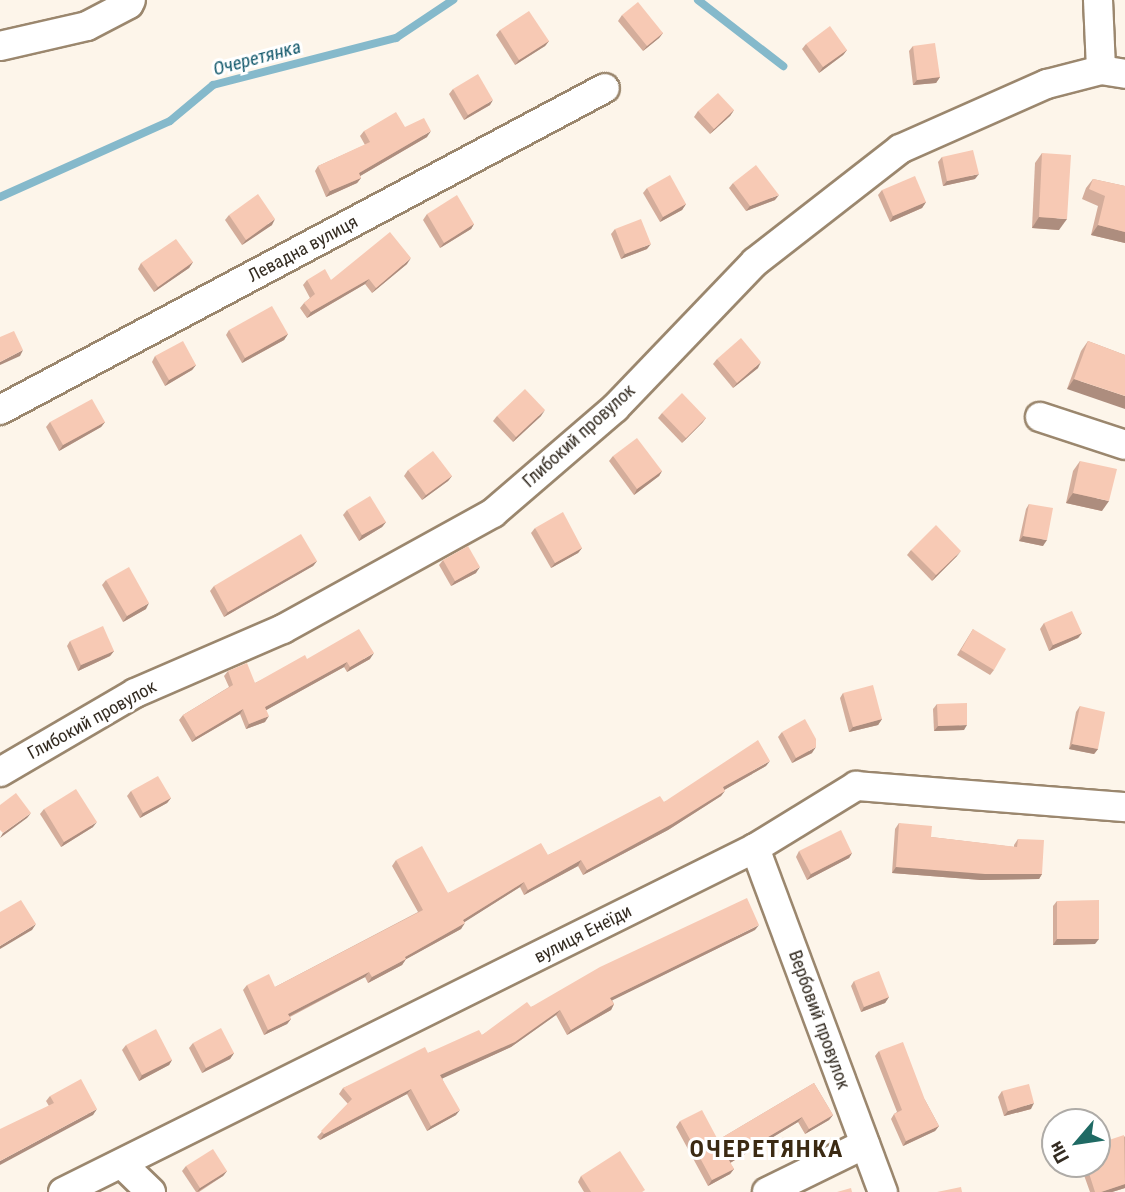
<!DOCTYPE html>
<html>
<head>
<meta charset="utf-8">
<style>
	body { margin:0 }
	#map { position:relative; width:1125px; height:1192px; overflow:hidden; background:#fdf5ea; font-family:"Roboto Condensed",sans-serif }
	div>[style] { position:absolute }
	[style*='--x'] { left:calc(var(--x)*1px); top:calc(var(--y)*1px); width:calc(var(--w)*1px); rotate:calc(var(--a)*1deg) }
	.stream>* { height:8px; margin:-4px; padding:0 4px; transform-origin:4px; border-radius:4px; background:#85b9cb }
	.roads { filter:drop-shadow(2px 0 #9b876e) drop-shadow(-2px 0 #9b876e) drop-shadow(0 2px #9b876e) drop-shadow(0 -2px #9b876e) }
	.street>* { height:28px; margin:-14px; padding:0 14px; transform-origin:14px; border-radius:14px; background:#fff }
	.wall>* { inset:0; background:#d4ad9b }
	.shaded-wall>* { inset:0; background:#ad8d7e }
	.building>* { inset:0; background:#f7c9b4 }
	span { translate:-50% -50%; white-space:nowrap; text-align:center; line-height:1.15; -webkit-text-stroke:6px #fff; paint-order:stroke }
	.street-label { font-size:18px; color:#342c22 }
	.water-label { font-size:19px; color:#12586b; font-style:italic }
	.district-label { font-size:24px; color:#3b2a13; font-weight:700; letter-spacing:2px }
	.north { position:absolute; left:1041px; top:1108px; width:70px; height:70px; box-sizing:border-box; background:#fff; border:2px solid #aeaba7; border-radius:50%; rotate:241deg; font-size:19px; font-weight:700; line-height:28px; text-align:center; color:#342c22 }
	.north::after { content:''; display:block; margin:auto; width:24px; height:32px; background:#1f6a64; clip-path:polygon(50% 0,100% 100%,50% 72%,0 100%) }
</style>
</head>
<body>
<div id="map">
	<div class="stream">
		<div style="--x:698;--y:0;--w:108;--a:37.8"></div>
		<div style="--x:0;--y:197;--w:186;--a:-24.1"></div>
		<div style="--x:170;--y:121;--w:56;--a:-39.9"></div>
		<div style="--x:213;--y:85;--w:189;--a:-14.4"></div>
		<div style="--x:396;--y:38;--w:69;--a:-33.7"></div>
	</div>
	<div class="roads">
		<div class="street">
			<div style="--x:1098;--y:0;--w:70;--a:87.5"></div>
			<div style="--x:0;--y:46;--w:89;--a:-12.9"></div>
			<div style="--x:87;--y:26;--w:47;--a:-27.6"></div>
			<div style="--x:129;--y:4;--w:4;--a:-63"></div>
			<div style="--x:0;--y:410;--w:685;--a:-28.02"></div>
			<div style="--x:1040;--y:417;--w:89;--a:18.2"></div>
			<div style="--x:0;--y:772;--w:156;--a:-30.3"></div>
			<div style="--x:135;--y:693;--w:161;--a:-23.4"></div>
			<div style="--x:283;--y:629;--w:240;--a:-28.9"></div>
			<div style="--x:493;--y:513;--w:161;--a:-40.7"></div>
			<div style="--x:615;--y:408;--w:202;--a:-46.2"></div>
			<div style="--x:755;--y:262;--w:184;--a:-37.9"></div>
			<div style="--x:900;--y:149;--w:161;--a:-23.9"></div>
			<div style="--x:1047;--y:84;--w:56;--a:-14.5"></div>
			<div style="--x:1101;--y:70;--w:24;--a:9"></div>
			<div style="--x:755;--y:848;--w:367;--a:69.6"></div>
			<div style="--x:123;--y:1165;--w:39;--a:44"></div>
			<div style="--x:63;--y:1192;--w:773;--a:-26.43"></div>
			<div style="--x:755;--y:848;--w:119;--a:-31.5"></div>
			<div style="--x:856;--y:786;--w:270;--a:4.5"></div>
			<div style="--x:767;--y:1192;--w:109;--a:-26.1"></div>
		</div>
	</div>
	<div class="wall">
		<div style="clip-path:polygon(622px 15px,663px 33px,659px 38px,643px 51px,618px 21px)"></div>
		<div style="clip-path:polygon(500px 30px,549px 41px,545px 46px,515px 65px,496px 35px)"></div>
		<div style="clip-path:polygon(806px 44px,847px 50px,843px 55px,819px 73px,802px 49px)"></div>
		<div style="clip-path:polygon(913px 46px,940px 77px,936px 83px,913px 85px,909px 51px)"></div>
		<div style="clip-path:polygon(453px 89px,490px 105px,464px 120px,449px 94px)"></div>
		<div style="clip-path:polygon(734px 110px,730px 116px,710px 134px,694px 117px,698px 111px)"></div>
		<div style="clip-path:polygon(405px 127px,427px 137px,360px 176px,361px 178px,357px 183px,326px 197px,315px 171px,318px 166px,365px 145px,360px 136px,364px 131px)"></div>
		<div style="clip-path:polygon(1042px 153px,1059px 230px,1032px 228px,1035px 163px)"></div>
		<div style="clip-path:polygon(942px 157px,975px 179px,943px 186px,938px 162px)"></div>
		<div style="clip-path:polygon(1093px 179px,1125px 186px,1125px 243px,1091px 235px,1098px 206px,1082px 199px,1086px 188px)"></div>
		<div style="clip-path:polygon(733px 183px,775px 200px,746px 211px,729px 188px)"></div>
		<div style="clip-path:polygon(647px 188px,686px 204px,682px 210px,660px 222px,643px 193px)"></div>
		<div style="clip-path:polygon(882px 190px,926px 202px,922px 208px,890px 222px,878px 195px)"></div>
		<div style="clip-path:polygon(427px 214px,474px 224px,471px 229px,440px 248px,423px 220px)"></div>
		<div style="clip-path:polygon(229px 215px,272px 225px,242px 245px,225px 220px)"></div>
		<div style="clip-path:polygon(615px 229px,647px 249px,621px 259px,611px 234px)"></div>
		<div style="clip-path:polygon(193px 262px,189px 268px,154px 292px,138px 269px,141px 263px)"></div>
		<div style="clip-path:polygon(407px 264px,372px 293px,365px 284px,307px 318px,300px 308px,304px 303px,310px 298px,303px 285px,307px 280px,331px 280px)"></div>
		<div style="clip-path:polygon(229px 330px,288px 334px,284px 340px,242px 363px,226px 335px)"></div>
		<div style="clip-path:polygon(1088px 341px,1125px 355px,1067px 389px,1081px 351px)"></div>
		<div style="clip-path:polygon(155px 356px,196px 365px,192px 370px,165px 386px,152px 362px)"></div>
		<div style="clip-path:polygon(717px 359px,758px 368px,733px 388px,713px 364px)"></div>
		<div style="clip-path:polygon(662px 413px,706px 418px,702px 423px,682px 443px,658px 418px)"></div>
		<div style="clip-path:polygon(497px 416px,541px 416px,513px 442px,493px 421px)"></div>
		<div style="clip-path:polygon(50px 422px,105px 422px,101px 427px,59px 451px,46px 427px)"></div>
		<div style="clip-path:polygon(613px 456px,662px 471px,659px 476px,634px 495px,609px 461px)"></div>
		<div style="clip-path:polygon(1080px 461px,1102px 511px,1066px 503px,1073px 471px)"></div>
		<div style="clip-path:polygon(408px 470px,452px 476px,448px 481px,422px 500px,404px 476px)"></div>
		<div style="clip-path:polygon(1029px 504px,1043px 546px,1019px 541px,1026px 509px)"></div>
		<div style="clip-path:polygon(347px 510px,386px 522px,382px 527px,359px 541px,343px 515px)"></div>
		<div style="clip-path:polygon(535px 528px,582px 548px,578px 553px,551px 568px,531px 533px)"></div>
		<div style="clip-path:polygon(911px 550px,957px 556px,932px 581px,907px 555px)"></div>
		<div style="clip-path:polygon(443px 560px,476px 573px,451px 586px,439px 565px)"></div>
		<div style="clip-path:polygon(317px 561px,313px 566px,224px 617px,210px 591px,214px 586px)"></div>
		<div style="clip-path:polygon(106px 580px,146px 609px,123px 622px,102px 585px)"></div>
		<div style="clip-path:polygon(1044px 623px,1082px 633px,1078px 638px,1049px 651px,1040px 629px)"></div>
		<div style="clip-path:polygon(973px 629px,994px 670px,990px 675px,957px 655px)"></div>
		<div style="clip-path:polygon(70px 641px,114px 651px,110px 656px,78px 671px,67px 646px)"></div>
		<div style="clip-path:polygon(307px 659px,370px 659px,347px 672px,344px 667px,266px 710px,265px 722px,246px 729px,240px 714px,192px 742px,179px 720px,183px 715px,229px 687px,224px 676px,228px 671px,255px 683px)"></div>
		<div style="clip-path:polygon(843px 693px,882px 719px,878px 725px,849px 732px,840px 698px)"></div>
		<div style="clip-path:polygon(937px 704px,964px 730px,934px 731px,933px 709px)"></div>
		<div style="clip-path:polygon(1080px 706px,1098px 749px,1094px 754px,1069px 749px,1076px 712px)"></div>
		<div style="clip-path:polygon(782px 732px,812px 753px,792px 763px,778px 737px)"></div>
		<div style="clip-path:polygon(766px 766px,724px 790px,721px 796px,668px 830px,583px 875px,578px 866px,524px 895px,520px 887px,464px 922px,461px 929px,406px 959px,402px 965px,368px 983px,365px 977px,290px 1017px,291px 1019px,287px 1024px,264px 1035px,243px 990px,247px 985px,275px 987px,418px 912px,392px 866px,396px 860px,448px 893px,548px 855px,664px 802px)"></div>
		<div style="clip-path:polygon(131px 791px,171px 798px,167px 803px,140px 818px,127px 796px)"></div>
		<div style="clip-path:polygon(44px 809px,93px 827px,61px 847px,40px 814px)"></div>
		<div style="clip-path:polygon(899px 823px,931px 837px,1014px 847px,1014px 845px,1018px 839px,1042px 874px,1039px 879px,981px 880px,892px 873px,895px 829px)"></div>
		<div style="clip-path:polygon(799px 851px,852px 853px,849px 858px,807px 880px,796px 857px)"></div>
		<div style="clip-path:polygon(1057px 901px,1095px 944px,1053px 945px,1053px 906px)"></div>
		<div style="clip-path:polygon(755px 930px,612px 1000px,614px 1004px,611px 1010px,567px 1035px,556px 1015px,511px 1047px,442px 1078px,456px 1115px,427px 1131px,407px 1094px,320px 1140px,317px 1137px,348px 1104px,339px 1094px,343px 1088px,428px 1053px,482px 1035px,531px 1007px)"></div>
		<div style="clip-path:polygon(854px 981px,889px 997px,885px 1003px,861px 1012px,851px 986px)"></div>
		<div style="clip-path:polygon(193px 1043px,234px 1053px,230px 1059px,202px 1073px,189px 1048px)"></div>
		<div style="clip-path:polygon(126px 1045px,172px 1060px,169px 1065px,139px 1081px,122px 1050px)"></div>
		<div style="clip-path:polygon(879px 1051px,925px 1100px,939px 1126px,935px 1131px,903px 1146px,891px 1119px,894px 1114px,897px 1112px,875px 1056px)"></div>
		<div style="clip-path:polygon(814px 1083px,833px 1115px,829px 1120px,805px 1134px,798px 1122px,730px 1163px,734px 1169px,730px 1174px,708px 1186px,676px 1127px,680px 1121px,718px 1140px)"></div>
		<div style="clip-path:polygon(1002px 1091px,1031px 1109px,1004px 1116px,998px 1097px)"></div>
		<div style="clip-path:polygon(50px 1096px,93px 1115px,49px 1106px,46px 1101px)"></div>
		<div style="clip-path:polygon(1125px 1136px,1125px 1188px,1112px 1192px,1090px 1192px,1080px 1164px,1097px 1164px)"></div>
		<div style="clip-path:polygon(186px 1166px,227px 1171px,223px 1176px,199px 1192px,196px 1192px,182px 1171px)"></div>
		<div style="clip-path:polygon(581px 1176px,643px 1192px,584px 1192px,578px 1182px)"></div>
	</div>
	<div class="shaded-wall">
		<div style="clip-path:polygon(663px 33px,659px 38px,643px 51px,647px 46px)"></div>
		<div style="clip-path:polygon(549px 41px,545px 46px,515px 65px,519px 60px)"></div>
		<div style="clip-path:polygon(847px 50px,843px 55px,819px 73px,823px 67px)"></div>
		<div style="clip-path:polygon(940px 77px,936px 83px,913px 85px,917px 80px)"></div>
		<div style="clip-path:polygon(493px 100px,490px 105px,464px 120px,468px 115px)"></div>
		<div style="clip-path:polygon(734px 110px,730px 116px,710px 134px,714px 129px)"></div>
		<div style="clip-path:polygon(431px 131px,427px 137px,355px 179px,359px 173px)"></div>
		<div style="clip-path:polygon(979px 174px,975px 179px,943px 186px,947px 181px)"></div>
		<div style="clip-path:polygon(361px 178px,357px 183px,326px 197px,330px 191px)"></div>
		<div style="clip-path:polygon(779px 195px,775px 200px,746px 211px,750px 206px)"></div>
		<div style="clip-path:polygon(926px 202px,922px 208px,890px 222px,893px 216px)"></div>
		<div style="clip-path:polygon(686px 204px,682px 210px,660px 222px,663px 217px)"></div>
		<div style="clip-path:polygon(1039px 217px,1067px 219px,1059px 230px,1032px 228px)"></div>
		<div style="clip-path:polygon(275px 219px,272px 225px,242px 245px,246px 240px)"></div>
		<div style="clip-path:polygon(474px 224px,471px 229px,440px 248px,444px 243px)"></div>
		<div style="clip-path:polygon(1098px 225px,1125px 232px,1125px 243px,1091px 235px)"></div>
		<div style="clip-path:polygon(651px 244px,647px 249px,621px 259px,625px 254px)"></div>
		<div style="clip-path:polygon(411px 258px,407px 264px,372px 293px,376px 288px)"></div>
		<div style="clip-path:polygon(193px 262px,189px 268px,154px 292px,158px 287px)"></div>
		<div style="clip-path:polygon(369px 279px,365px 284px,307px 318px,311px 312px)"></div>
		<div style="clip-path:polygon(288px 334px,284px 340px,242px 363px,245px 358px)"></div>
		<div style="clip-path:polygon(23px 350px,20px 356px,0 365px,0 362px)"></div>
		<div style="clip-path:polygon(761px 362px,758px 368px,733px 388px,737px 383px)"></div>
		<div style="clip-path:polygon(196px 365px,192px 370px,165px 386px,169px 380px)"></div>
		<div style="clip-path:polygon(1074px 379px,1125px 396px,1125px 409px,1067px 389px)"></div>
		<div style="clip-path:polygon(545px 410px,541px 416px,513px 442px,516px 437px)"></div>
		<div style="clip-path:polygon(706px 418px,702px 423px,682px 443px,686px 438px)"></div>
		<div style="clip-path:polygon(105px 422px,101px 427px,59px 451px,63px 445px)"></div>
		<div style="clip-path:polygon(662px 471px,659px 476px,634px 495px,637px 489px)"></div>
		<div style="clip-path:polygon(452px 476px,448px 481px,422px 500px,426px 495px)"></div>
		<div style="clip-path:polygon(1073px 493px,1109px 501px,1102px 511px,1066px 503px)"></div>
		<div style="clip-path:polygon(386px 522px,382px 527px,359px 541px,362px 535px)"></div>
		<div style="clip-path:polygon(1023px 536px,1047px 540px,1043px 546px,1019px 541px)"></div>
		<div style="clip-path:polygon(582px 548px,578px 553px,551px 568px,555px 563px)"></div>
		<div style="clip-path:polygon(961px 551px,957px 556px,932px 581px,936px 575px)"></div>
		<div style="clip-path:polygon(317px 561px,313px 566px,224px 617px,228px 612px)"></div>
		<div style="clip-path:polygon(480px 567px,476px 573px,451px 586px,455px 581px)"></div>
		<div style="clip-path:polygon(149px 603px,146px 609px,123px 622px,127px 616px)"></div>
		<div style="clip-path:polygon(1082px 633px,1078px 638px,1049px 651px,1053px 645px)"></div>
		<div style="clip-path:polygon(114px 651px,110px 656px,78px 671px,81px 665px)"></div>
		<div style="clip-path:polygon(374px 653px,370px 659px,347px 672px,350px 667px)"></div>
		<div style="clip-path:polygon(347px 662px,344px 667px,261px 713px,265px 707px)"></div>
		<div style="clip-path:polygon(243px 709px,240px 714px,192px 742px,196px 737px)"></div>
		<div style="clip-path:polygon(269px 716px,265px 722px,246px 729px,249px 724px)"></div>
		<div style="clip-path:polygon(882px 719px,878px 725px,849px 732px,853px 727px)"></div>
		<div style="clip-path:polygon(967px 725px,964px 730px,934px 731px,938px 726px)"></div>
		<div style="clip-path:polygon(1072px 744px,1098px 749px,1094px 754px,1069px 749px)"></div>
		<div style="clip-path:polygon(816px 747px,812px 753px,792px 763px,796px 758px)"></div>
		<div style="clip-path:polygon(770px 761px,766px 766px,719px 793px,723px 787px)"></div>
		<div style="clip-path:polygon(725px 791px,721px 796px,668px 830px,583px 875px,587px 870px)"></div>
		<div style="clip-path:polygon(171px 798px,167px 803px,140px 818px,143px 813px)"></div>
		<div style="clip-path:polygon(31px 813px,27px 818px,0 838px,3px 833px)"></div>
		<div style="clip-path:polygon(97px 822px,93px 827px,61px 847px,64px 842px)"></div>
		<div style="clip-path:polygon(852px 853px,849px 858px,807px 880px,811px 874px)"></div>
		<div style="clip-path:polygon(581px 860px,578px 866px,524px 895px,528px 890px)"></div>
		<div style="clip-path:polygon(896px 867px,1042px 874px,1039px 879px,981px 880px,892px 873px)"></div>
		<div style="clip-path:polygon(524px 882px,520px 887px,460px 925px,463px 920px)"></div>
		<div style="clip-path:polygon(465px 923px,461px 929px,401px 962px,405px 957px)"></div>
		<div style="clip-path:polygon(36px 924px,32px 930px,0 949px,0 946px)"></div>
		<div style="clip-path:polygon(759px 925px,755px 930px,607px 1003px,610px 998px)"></div>
		<div style="clip-path:polygon(1057px 939px,1099px 939px,1095px 944px,1053px 945px)"></div>
		<div style="clip-path:polygon(406px 959px,402px 965px,368px 983px,372px 977px)"></div>
		<div style="clip-path:polygon(369px 972px,365px 977px,284px 1019px,288px 1014px)"></div>
		<div style="clip-path:polygon(889px 997px,885px 1003px,861px 1012px,864px 1007px)"></div>
		<div style="clip-path:polygon(614px 1004px,611px 1010px,567px 1035px,571px 1030px)"></div>
		<div style="clip-path:polygon(560px 1010px,556px 1015px,511px 1047px,437px 1081px,440px 1075px)"></div>
		<div style="clip-path:polygon(291px 1019px,287px 1024px,264px 1035px,268px 1030px)"></div>
		<div style="clip-path:polygon(234px 1053px,230px 1059px,202px 1073px,206px 1068px)"></div>
		<div style="clip-path:polygon(172px 1060px,169px 1065px,139px 1081px,142px 1075px)"></div>
		<div style="clip-path:polygon(411px 1089px,407px 1094px,320px 1140px,324px 1134px)"></div>
		<div style="clip-path:polygon(1034px 1103px,1031px 1109px,1004px 1116px,1008px 1111px)"></div>
		<div style="clip-path:polygon(97px 1109px,93px 1115px,0 1165px,0 1161px)"></div>
		<div style="clip-path:polygon(460px 1110px,456px 1115px,427px 1131px,431px 1126px)"></div>
		<div style="clip-path:polygon(833px 1115px,829px 1120px,805px 1134px,809px 1129px)"></div>
		<div style="clip-path:polygon(802px 1117px,798px 1122px,725px 1166px,729px 1160px)"></div>
		<div style="clip-path:polygon(939px 1126px,935px 1131px,903px 1146px,906px 1141px)"></div>
		<div style="clip-path:polygon(734px 1169px,730px 1174px,708px 1186px,712px 1180px)"></div>
		<div style="clip-path:polygon(227px 1171px,223px 1176px,197px 1192px,200px 1188px)"></div>
		<div style="clip-path:polygon(1125px 1184px,1125px 1188px,1112px 1192px,1101px 1192px)"></div>
	</div>
	<div class="building">
		<div style="clip-path:polygon(638px 2px,663px 33px,647px 46px,622px 15px)"></div>
		<div style="clip-path:polygon(529px 11px,549px 41px,519px 60px,500px 30px)"></div>
		<div style="clip-path:polygon(830px 26px,847px 50px,823px 67px,806px 44px)"></div>
		<div style="clip-path:polygon(935px 43px,940px 77px,917px 80px,913px 46px)"></div>
		<div style="clip-path:polygon(478px 74px,493px 100px,468px 115px,453px 89px)"></div>
		<div style="clip-path:polygon(718px 93px,734px 110px,714px 129px,698px 111px)"></div>
		<div style="clip-path:polygon(396px 112px,405px 127px,424px 118px,431px 131px,359px 173px,361px 178px,330px 191px,318px 166px,370px 142px,364px 131px)"></div>
		<div style="clip-path:polygon(973px 150px,979px 174px,947px 181px,942px 157px)"></div>
		<div style="clip-path:polygon(1042px 153px,1071px 155px,1067px 219px,1039px 217px)"></div>
		<div style="clip-path:polygon(756px 165px,779px 195px,750px 206px,733px 183px)"></div>
		<div style="clip-path:polygon(670px 175px,686px 204px,663px 217px,647px 188px)"></div>
		<div style="clip-path:polygon(915px 176px,926px 202px,893px 216px,882px 190px)"></div>
		<div style="clip-path:polygon(1093px 179px,1125px 186px,1125px 232px,1098px 225px,1105px 196px,1089px 189px)"></div>
		<div style="clip-path:polygon(258px 194px,275px 219px,246px 240px,229px 215px)"></div>
		<div style="clip-path:polygon(457px 195px,474px 224px,444px 243px,427px 214px)"></div>
		<div style="clip-path:polygon(641px 219px,651px 244px,625px 254px,615px 229px)"></div>
		<div style="clip-path:polygon(390px 232px,411px 258px,376px 288px,369px 279px,311px 312px,304px 303px,315px 294px,307px 280px,325px 269px,331px 280px)"></div>
		<div style="clip-path:polygon(176px 239px,193px 262px,158px 287px,141px 263px)"></div>
		<div style="clip-path:polygon(272px 306px,288px 334px,245px 358px,229px 330px)"></div>
		<div style="clip-path:polygon(14px 331px,23px 350px,0 362px,0 337px)"></div>
		<div style="clip-path:polygon(741px 338px,761px 362px,737px 383px,717px 359px)"></div>
		<div style="clip-path:polygon(183px 341px,196px 365px,169px 380px,155px 356px)"></div>
		<div style="clip-path:polygon(1088px 341px,1125px 355px,1125px 396px,1074px 379px)"></div>
		<div style="clip-path:polygon(525px 389px,545px 410px,516px 437px,497px 416px)"></div>
		<div style="clip-path:polygon(682px 393px,706px 418px,686px 438px,662px 413px)"></div>
		<div style="clip-path:polygon(92px 399px,105px 422px,63px 445px,50px 422px)"></div>
		<div style="clip-path:polygon(637px 438px,662px 471px,637px 489px,613px 456px)"></div>
		<div style="clip-path:polygon(433px 451px,452px 476px,426px 495px,408px 470px)"></div>
		<div style="clip-path:polygon(1080px 461px,1117px 469px,1109px 501px,1073px 493px)"></div>
		<div style="clip-path:polygon(370px 496px,386px 522px,362px 535px,347px 510px)"></div>
		<div style="clip-path:polygon(1029px 504px,1053px 508px,1047px 540px,1023px 536px)"></div>
		<div style="clip-path:polygon(563px 512px,582px 548px,555px 563px,535px 528px)"></div>
		<div style="clip-path:polygon(936px 525px,961px 551px,936px 575px,911px 550px)"></div>
		<div style="clip-path:polygon(301px 534px,317px 561px,228px 612px,214px 586px)"></div>
		<div style="clip-path:polygon(468px 546px,480px 567px,455px 581px,443px 560px)"></div>
		<div style="clip-path:polygon(129px 567px,149px 603px,127px 616px,106px 580px)"></div>
		<div style="clip-path:polygon(1072px 611px,1082px 633px,1053px 645px,1044px 623px)"></div>
		<div style="clip-path:polygon(103px 626px,114px 651px,81px 665px,70px 641px)"></div>
		<div style="clip-path:polygon(359px 629px,374px 653px,350px 667px,347px 662px,265px 707px,269px 716px,249px 724px,243px 709px,196px 737px,183px 715px,233px 685px,228px 671px,247px 663px,255px 683px,305px 655px,307px 659px)"></div>
		<div style="clip-path:polygon(973px 629px,1006px 649px,994px 670px,961px 650px)"></div>
		<div style="clip-path:polygon(873px 685px,882px 719px,853px 727px,843px 693px)"></div>
		<div style="clip-path:polygon(967px 703px,967px 725px,938px 726px,937px 704px)"></div>
		<div style="clip-path:polygon(1080px 706px,1105px 712px,1098px 749px,1072px 744px)"></div>
		<div style="clip-path:polygon(805px 719px,816px 739px,816px 747px,796px 758px,782px 732px)"></div>
		<div style="clip-path:polygon(758px 740px,770px 761px,723px 787px,725px 791px,672px 824px,587px 870px,581px 860px,528px 890px,524px 882px,463px 920px,465px 923px,405px 957px,406px 959px,372px 977px,369px 972px,288px 1014px,291px 1019px,268px 1030px,247px 985px,269px 974px,275px 987px,423px 910px,396px 860px,422px 846px,448px 893px,541px 843px,548px 855px,660px 796px,664px 802px)"></div>
		<div style="clip-path:polygon(158px 776px,171px 798px,143px 813px,131px 791px)"></div>
		<div style="clip-path:polygon(76px 789px,97px 822px,64px 842px,44px 809px)"></div>
		<div style="clip-path:polygon(16px 793px,31px 813px,3px 833px,0 830px,0 805px)"></div>
		<div style="clip-path:polygon(899px 823px,932px 826px,931px 837px,1017px 847px,1018px 839px,1044px 840px,1042px 874px,985px 874px,896px 867px)"></div>
		<div style="clip-path:polygon(841px 830px,852px 853px,811px 874px,799px 851px)"></div>
		<div style="clip-path:polygon(747px 898px,759px 925px,610px 998px,614px 1004px,571px 1030px,560px 1010px,515px 1042px,440px 1075px,460px 1110px,431px 1126px,411px 1089px,324px 1134px,321px 1131px,352px 1099px,343px 1088px,425px 1047px,428px 1053px,479px 1030px,482px 1035px,527px 1002px,531px 1007px,600px 967px)"></div>
		<div style="clip-path:polygon(21px 900px,36px 924px,0 946px,0 912px)"></div>
		<div style="clip-path:polygon(1099px 900px,1099px 939px,1057px 939px,1057px 901px)"></div>
		<div style="clip-path:polygon(879px 971px,889px 997px,864px 1007px,854px 981px)"></div>
		<div style="clip-path:polygon(221px 1028px,234px 1053px,206px 1068px,193px 1043px)"></div>
		<div style="clip-path:polygon(156px 1029px,172px 1060px,142px 1075px,126px 1045px)"></div>
		<div style="clip-path:polygon(903px 1042px,925px 1100px,939px 1126px,906px 1141px,894px 1114px,902px 1110px,879px 1051px)"></div>
		<div style="clip-path:polygon(81px 1079px,97px 1109px,0 1161px,0 1129px,54px 1103px,50px 1096px)"></div>
		<div style="clip-path:polygon(814px 1083px,833px 1115px,809px 1129px,802px 1117px,729px 1160px,734px 1169px,712px 1180px,680px 1121px,702px 1110px,718px 1140px)"></div>
		<div style="clip-path:polygon(1029px 1084px,1034px 1103px,1008px 1111px,1002px 1091px)"></div>
		<div style="clip-path:polygon(1124px 1135px,1125px 1184px,1101px 1192px,1095px 1192px,1086px 1164px,1097px 1164px,1097px 1144px)"></div>
		<div style="clip-path:polygon(213px 1149px,227px 1171px,200px 1188px,186px 1166px)"></div>
		<div style="clip-path:polygon(620px 1151px,645px 1190px,642px 1192px,591px 1192px,581px 1176px)"></div>
		<div style="clip-path:polygon(961px 1187px,962px 1192px,937px 1192px)"></div>
		<div style="clip-path:polygon(851px 1188px,852px 1192px,837px 1192px)"></div>
	</div>
	<div class="street-label">
		<span style="left:303px;top:249px;rotate:-28deg">Левадна вулиця</span>
		<span style="left:579px;top:436px;rotate:-42deg">Глибокий провулок</span>
		<span style="left:92px;top:720px;rotate:-29deg">Глибокий провулок</span>
		<span style="left:583px;top:934px;rotate:-27deg">вулиця Енеїди</span>
		<span style="left:819px;top:1020px;rotate:70deg">Вербовий провулок</span>
	</div>
	<div class="water-label">
		<span style="left:257px;top:58px;rotate:-15deg">Очеретянка</span>
	</div>
	<div class="district-label">
		<span style="left:767px;top:1150px">ОЧЕРЕТЯНКА</span>
	</div>
	<div class="north">Пн</div>
</div>
</body>
</html>
